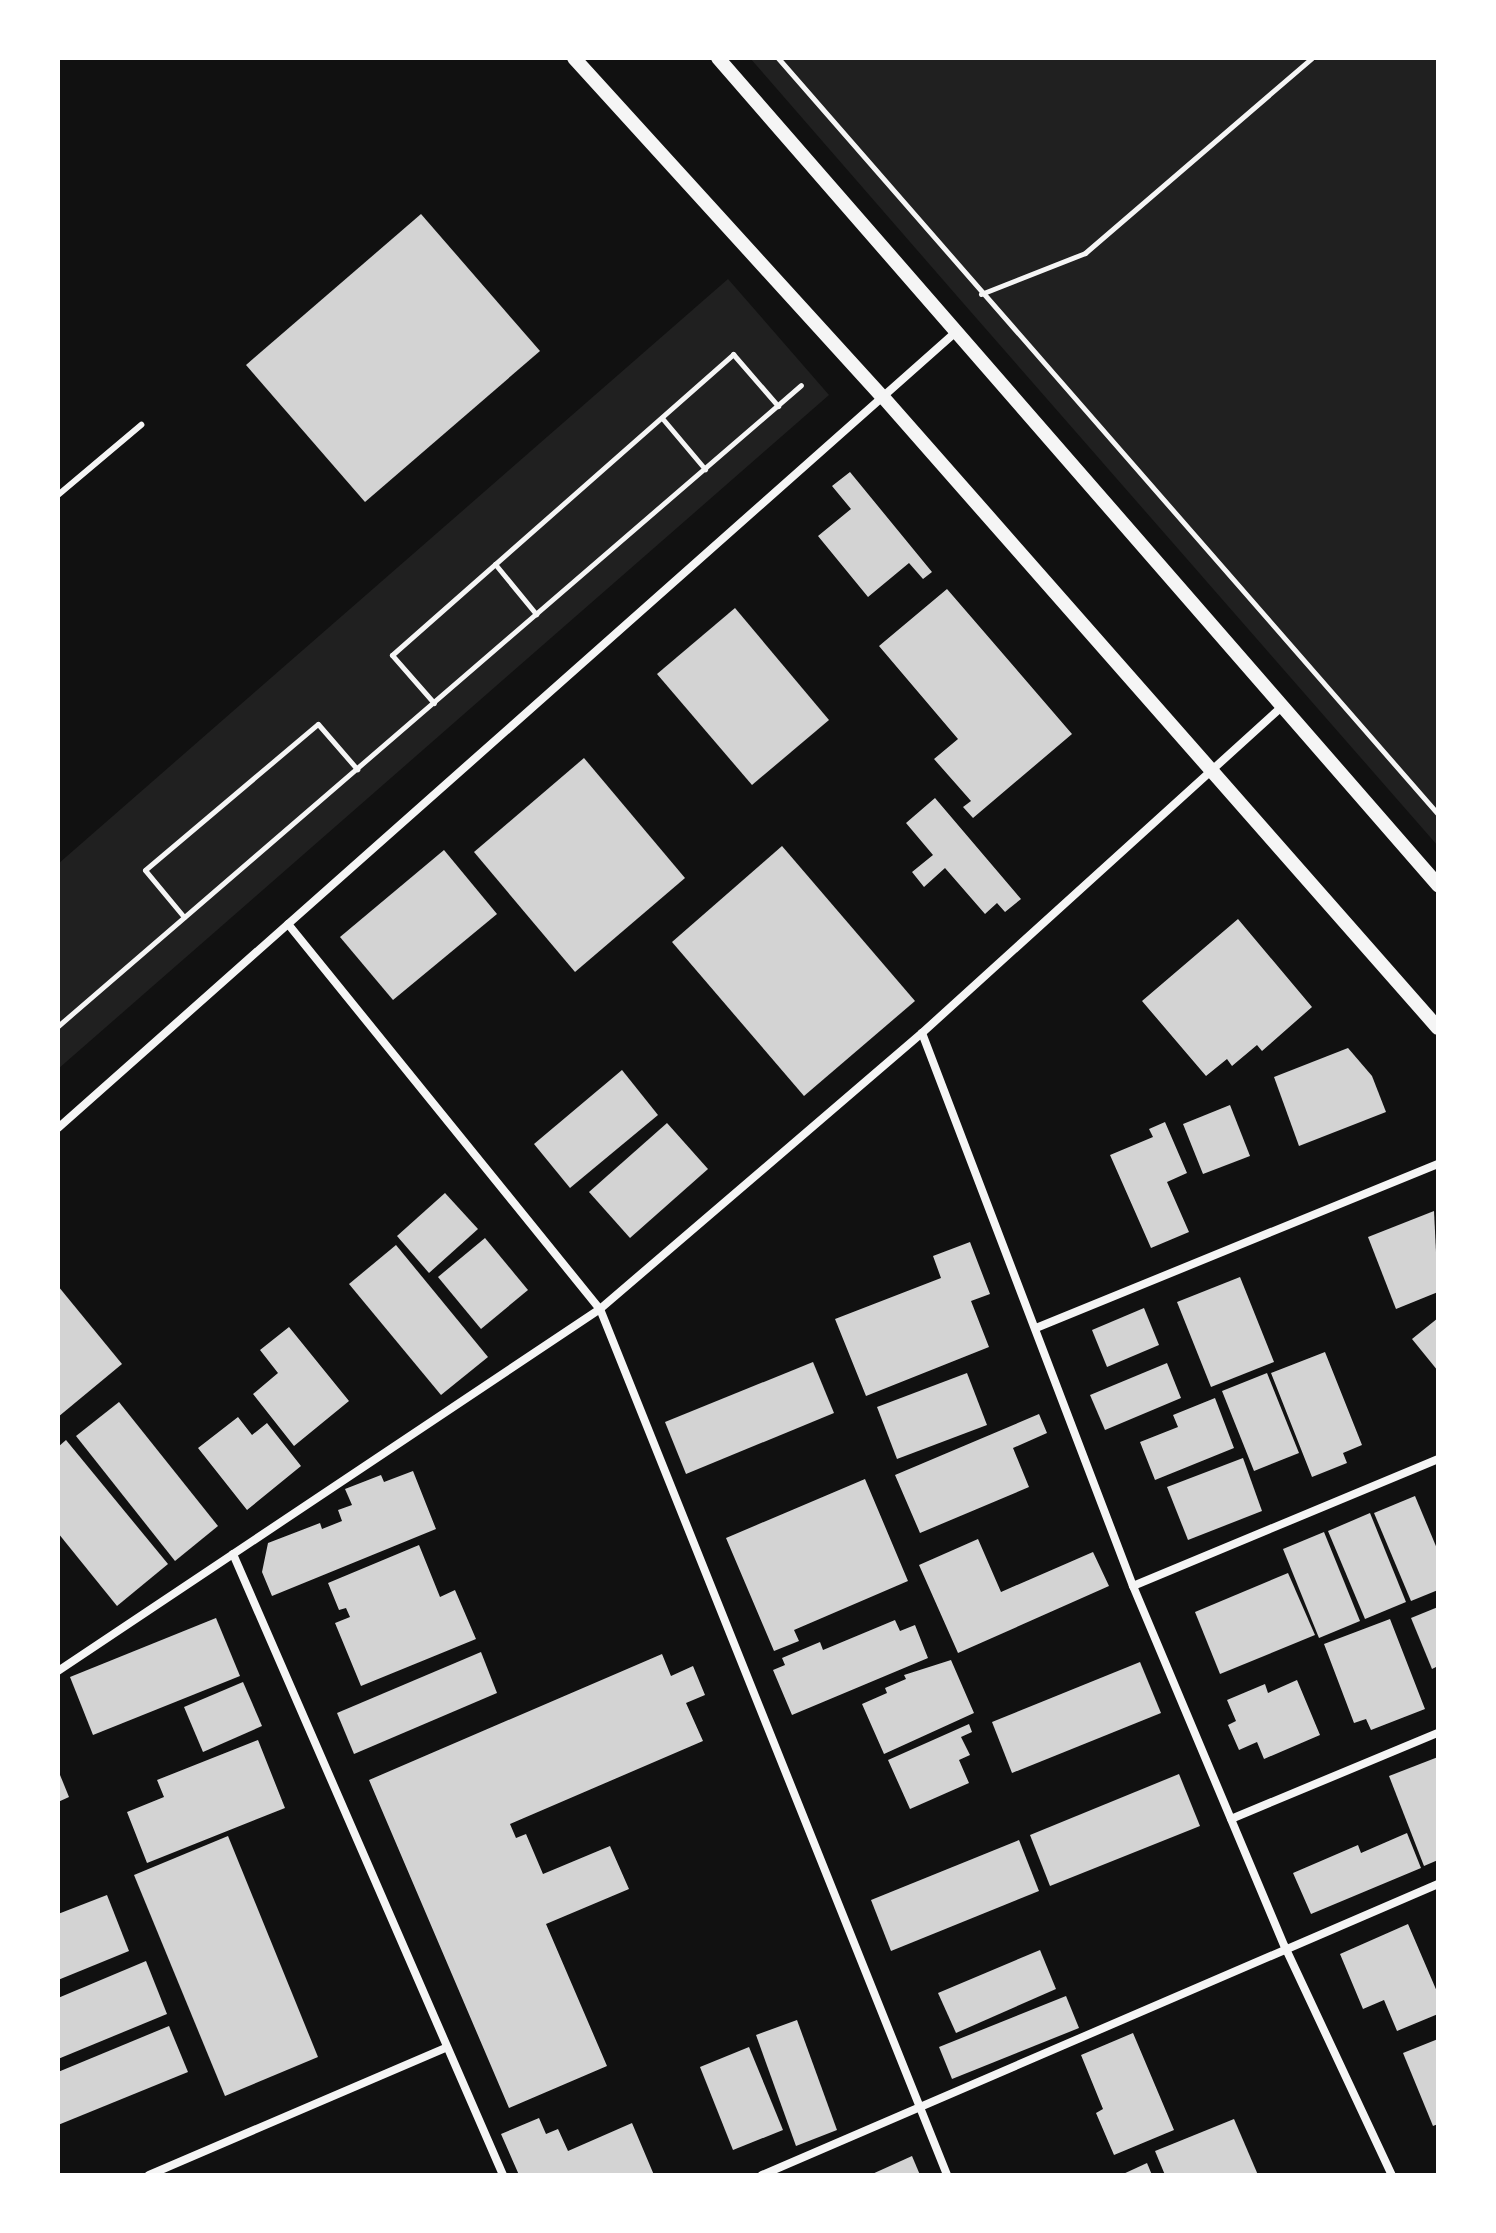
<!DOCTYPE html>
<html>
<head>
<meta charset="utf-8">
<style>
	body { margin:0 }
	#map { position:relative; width:1496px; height:2233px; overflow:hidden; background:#111; font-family:Overpass,sans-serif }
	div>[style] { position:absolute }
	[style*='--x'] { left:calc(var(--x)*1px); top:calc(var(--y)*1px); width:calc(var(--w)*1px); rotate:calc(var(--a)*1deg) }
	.green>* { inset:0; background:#202020 }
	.building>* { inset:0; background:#d3d3d3 }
	.path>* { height:5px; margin:-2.5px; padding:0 2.5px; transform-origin:2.5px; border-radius:2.5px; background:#f5f5f5 }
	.service>* { height:6px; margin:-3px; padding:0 3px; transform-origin:3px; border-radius:3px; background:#f5f5f5 }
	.minor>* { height:8px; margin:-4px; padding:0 4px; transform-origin:4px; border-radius:4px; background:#f5f5f5 }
	.tertiary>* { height:14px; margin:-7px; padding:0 7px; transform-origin:7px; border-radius:7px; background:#f5f5f5 }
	span { translate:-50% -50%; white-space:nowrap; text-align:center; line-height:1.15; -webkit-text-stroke:7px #fff; paint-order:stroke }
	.frame { position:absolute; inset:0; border:60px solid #fff; pointer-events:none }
</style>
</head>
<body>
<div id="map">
	<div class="green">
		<div style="clip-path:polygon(750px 58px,1438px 58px,1438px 846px,964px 304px)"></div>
		<div style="clip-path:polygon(728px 279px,829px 395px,58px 1069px,58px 864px)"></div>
	</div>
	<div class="building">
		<div style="clip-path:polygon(421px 214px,540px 351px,365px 502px,246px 365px)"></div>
		<div style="clip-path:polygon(850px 472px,932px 572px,923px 579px,909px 563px,868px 597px,818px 536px,851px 509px,832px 486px)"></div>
		<div style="clip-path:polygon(947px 589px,1072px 734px,973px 818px,963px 807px,971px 801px,934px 759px,958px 739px,879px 646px)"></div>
		<div style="clip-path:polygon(735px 608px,829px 720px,752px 785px,657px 674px)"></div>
		<div style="clip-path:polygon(584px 758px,685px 878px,575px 972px,474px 852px)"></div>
		<div style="clip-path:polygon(935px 798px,1021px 899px,1005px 912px,997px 903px,985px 914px,945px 868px,924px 887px,912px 872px,933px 855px,906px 823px)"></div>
		<div style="clip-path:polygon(782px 846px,915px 1001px,804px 1096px,672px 942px)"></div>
		<div style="clip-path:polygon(444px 850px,497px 914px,393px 1000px,340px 937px)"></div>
		<div style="clip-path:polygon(1238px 919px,1312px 1007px,1262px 1051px,1257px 1045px,1232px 1066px,1227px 1059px,1206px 1076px,1142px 1001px)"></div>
		<div style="clip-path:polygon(1348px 1048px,1372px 1076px,1386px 1112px,1299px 1146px,1274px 1077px)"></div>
		<div style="clip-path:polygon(622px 1070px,658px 1115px,570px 1188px,534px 1144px)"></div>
		<div style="clip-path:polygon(1230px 1105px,1250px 1156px,1203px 1174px,1183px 1124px)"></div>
		<div style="clip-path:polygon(1165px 1122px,1187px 1173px,1167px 1182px,1189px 1232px,1151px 1248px,1110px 1155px,1153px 1137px,1149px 1129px)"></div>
		<div style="clip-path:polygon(667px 1123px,708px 1169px,630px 1238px,589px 1192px)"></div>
		<div style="clip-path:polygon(445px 1193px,478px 1229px,429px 1273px,397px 1236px)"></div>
		<div style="clip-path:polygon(1434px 1211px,1438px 1292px,1396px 1309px,1368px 1237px)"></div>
		<div style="clip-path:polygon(485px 1238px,528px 1290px,481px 1329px,438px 1277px)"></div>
		<div style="clip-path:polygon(970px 1242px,990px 1294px,971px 1301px,989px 1347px,866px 1396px,835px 1319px,941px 1278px,933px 1256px)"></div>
		<div style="clip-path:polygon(396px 1245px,488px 1357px,441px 1395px,349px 1284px)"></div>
		<div style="clip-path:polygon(1240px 1277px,1274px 1362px,1211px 1387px,1177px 1302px)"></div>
		<div style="clip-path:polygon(58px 1286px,122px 1364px,58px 1417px)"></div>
		<div style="clip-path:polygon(1144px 1308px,1159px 1345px,1107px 1367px,1092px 1330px)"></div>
		<div style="clip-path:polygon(1438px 1318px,1438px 1371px,1412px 1339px)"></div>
		<div style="clip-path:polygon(289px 1327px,349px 1401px,294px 1446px,253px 1394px,278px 1373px,260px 1350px)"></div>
		<div style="clip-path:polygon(1325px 1352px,1362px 1445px,1343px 1453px,1347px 1463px,1312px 1477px,1271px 1373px)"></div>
		<div style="clip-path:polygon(813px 1362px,834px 1413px,686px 1474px,665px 1422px)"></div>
		<div style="clip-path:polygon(1167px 1363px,1181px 1398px,1105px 1430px,1090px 1395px)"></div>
		<div style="clip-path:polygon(967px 1373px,987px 1425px,897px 1459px,877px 1407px)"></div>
		<div style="clip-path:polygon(1267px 1373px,1299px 1453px,1254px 1471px,1222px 1391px)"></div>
		<div style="clip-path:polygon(1215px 1398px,1234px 1448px,1155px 1480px,1140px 1442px,1178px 1427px,1173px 1415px)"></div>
		<div style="clip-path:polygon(119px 1402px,218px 1526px,175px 1561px,76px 1436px)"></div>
		<div style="clip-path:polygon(1039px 1414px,1047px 1433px,1013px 1448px,1029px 1487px,920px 1533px,895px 1475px)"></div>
		<div style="clip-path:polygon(238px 1417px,252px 1435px,267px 1423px,301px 1466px,247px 1510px,198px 1448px)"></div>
		<div style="clip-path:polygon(66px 1440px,168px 1564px,117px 1606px,58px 1533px,58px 1447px)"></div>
		<div style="clip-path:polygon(1243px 1458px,1262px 1511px,1188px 1540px,1167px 1487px)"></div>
		<div style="clip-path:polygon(413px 1471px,436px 1529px,272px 1596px,262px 1572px,268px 1543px,320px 1523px,322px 1529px,342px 1521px,338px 1510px,352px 1505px,345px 1489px,381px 1475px,384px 1482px)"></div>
		<div style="clip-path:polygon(865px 1479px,908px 1581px,794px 1630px,799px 1641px,774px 1651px,726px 1538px)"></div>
		<div style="clip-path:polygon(1415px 1496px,1438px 1551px,1438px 1590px,1411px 1601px,1374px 1513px)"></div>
		<div style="clip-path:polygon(1370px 1513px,1406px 1602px,1365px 1619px,1328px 1531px)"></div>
		<div style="clip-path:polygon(1324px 1532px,1360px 1621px,1319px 1638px,1283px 1549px)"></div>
		<div style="clip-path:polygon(978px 1539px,1001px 1592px,1093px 1552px,1109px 1586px,958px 1653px,919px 1565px)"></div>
		<div style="clip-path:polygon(419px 1545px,440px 1597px,455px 1590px,476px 1639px,361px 1686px,335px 1623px,350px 1617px,346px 1608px,339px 1610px,328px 1583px)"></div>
		<div style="clip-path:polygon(1288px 1573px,1315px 1635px,1220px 1674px,1195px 1612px)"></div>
		<div style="clip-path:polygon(1438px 1607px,1438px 1666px,1432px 1669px,1411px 1618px)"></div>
		<div style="clip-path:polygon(216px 1618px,240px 1676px,93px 1735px,70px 1677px)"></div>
		<div style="clip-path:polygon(1390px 1619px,1425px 1709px,1371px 1730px,1366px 1719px,1354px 1723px,1324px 1644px)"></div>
		<div style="clip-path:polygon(895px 1620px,900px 1631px,915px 1625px,928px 1658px,792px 1715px,773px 1670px,785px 1665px,782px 1658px,820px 1642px,823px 1650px)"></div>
		<div style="clip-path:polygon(481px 1652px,497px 1693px,354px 1754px,337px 1713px)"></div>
		<div style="clip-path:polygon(662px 1654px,671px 1676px,693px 1666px,705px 1695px,686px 1703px,703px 1741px,510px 1824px,516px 1838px,526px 1834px,543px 1874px,610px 1846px,629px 1889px,546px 1924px,607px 2066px,509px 2108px,369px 1780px)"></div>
		<div style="clip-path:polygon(951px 1660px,974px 1713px,884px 1754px,862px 1704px,887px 1693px,885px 1688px,906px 1679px,904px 1675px)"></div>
		<div style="clip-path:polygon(1140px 1662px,1161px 1713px,1012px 1773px,992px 1722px)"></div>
		<div style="clip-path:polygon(1297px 1680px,1320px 1735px,1264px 1759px,1257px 1742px,1239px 1750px,1228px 1725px,1236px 1721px,1227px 1700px,1265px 1684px,1268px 1693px)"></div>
		<div style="clip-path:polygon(243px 1682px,262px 1726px,203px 1752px,184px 1707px)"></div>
		<div style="clip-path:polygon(969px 1724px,972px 1732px,961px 1737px,970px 1755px,959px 1760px,969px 1783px,910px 1809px,888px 1760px)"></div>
		<div style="clip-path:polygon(258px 1740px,285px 1808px,147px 1863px,127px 1812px,164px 1797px,157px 1780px)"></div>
		<div style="clip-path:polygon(1438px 1757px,1438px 1860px,1424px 1866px,1389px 1776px)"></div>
		<div style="clip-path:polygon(58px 1770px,69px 1797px,58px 1802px)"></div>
		<div style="clip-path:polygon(1179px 1774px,1200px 1826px,1050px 1886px,1030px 1835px)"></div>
		<div style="clip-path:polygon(1407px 1833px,1421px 1868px,1311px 1914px,1293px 1873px,1358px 1845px,1361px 1853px)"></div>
		<div style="clip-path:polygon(228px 1836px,318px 2057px,225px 2096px,134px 1875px)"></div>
		<div style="clip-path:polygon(1019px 1840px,1039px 1891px,891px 1951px,871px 1900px)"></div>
		<div style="clip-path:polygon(107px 1895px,129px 1951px,58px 1980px,58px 1914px)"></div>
		<div style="clip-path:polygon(1408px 1924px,1438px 1994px,1438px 2014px,1397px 2031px,1384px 2000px,1363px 2009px,1340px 1954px)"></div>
		<div style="clip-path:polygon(1040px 1950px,1056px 1989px,956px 2033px,938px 1993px)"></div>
		<div style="clip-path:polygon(146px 1961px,167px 2014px,58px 2059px,58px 1998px)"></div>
		<div style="clip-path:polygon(1066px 1996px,1079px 2028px,952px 2079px,939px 2047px)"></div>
		<div style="clip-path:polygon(797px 2020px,837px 2130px,796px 2146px,756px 2035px)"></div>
		<div style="clip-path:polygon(169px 2026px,188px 2072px,58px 2125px,58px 2072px)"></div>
		<div style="clip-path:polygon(1133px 2033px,1174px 2130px,1114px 2155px,1096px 2113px,1103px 2109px,1081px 2055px)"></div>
		<div style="clip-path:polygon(1438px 2039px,1438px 2124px,1433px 2126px,1403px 2053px)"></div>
		<div style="clip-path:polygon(749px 2047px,783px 2130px,733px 2150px,700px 2067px)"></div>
		<div style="clip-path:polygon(539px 2118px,546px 2134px,558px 2129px,568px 2151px,632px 2123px,654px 2175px,519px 2175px,501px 2134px)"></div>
		<div style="clip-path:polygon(1234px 2119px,1258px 2175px,1165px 2175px,1155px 2151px)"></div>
		<div style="clip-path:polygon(912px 2156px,920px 2175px,870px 2175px)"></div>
		<div style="clip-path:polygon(1147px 2163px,1152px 2175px,1121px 2175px)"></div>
	</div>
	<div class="path">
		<div style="--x:778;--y:58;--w:1004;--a:48.88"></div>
		<div style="--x:981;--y:294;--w:112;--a:-21.5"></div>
		<div style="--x:1085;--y:253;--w:299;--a:-40.7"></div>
		<div style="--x:662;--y:418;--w:67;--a:49.9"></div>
		<div style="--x:495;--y:564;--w:65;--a:50.6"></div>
		<div style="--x:434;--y:703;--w:64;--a:-131.2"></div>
		<div style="--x:392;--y:655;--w:455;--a:-41.4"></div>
		<div style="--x:733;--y:354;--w:69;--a:49.1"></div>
		<div style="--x:184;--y:917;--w:61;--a:-129.7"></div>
		<div style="--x:145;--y:870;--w:226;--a:-40.2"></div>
		<div style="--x:318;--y:724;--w:60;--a:49.1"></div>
		<div style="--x:58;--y:1026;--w:981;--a:-40.78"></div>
	</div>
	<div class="service">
		<div style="--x:58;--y:495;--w:109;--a:-40.1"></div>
	</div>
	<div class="minor">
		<div style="--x:288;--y:924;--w:496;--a:51"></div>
		<div style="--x:600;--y:1309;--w:933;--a:68.16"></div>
		<div style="--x:922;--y:1033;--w:592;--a:69.12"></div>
		<div style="--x:1133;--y:1586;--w:392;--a:67.2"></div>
		<div style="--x:1285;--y:1947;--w:252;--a:64.9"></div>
		<div style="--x:58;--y:1128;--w:1201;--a:-41.56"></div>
		<div style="--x:1036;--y:1328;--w:434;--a:-22.2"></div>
		<div style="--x:233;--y:1554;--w:677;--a:66.5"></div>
		<div style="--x:1133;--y:1586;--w:330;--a:-22.6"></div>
		<div style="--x:58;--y:1671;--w:652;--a:-33.74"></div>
		<div style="--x:600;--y:1309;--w:424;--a:-40.6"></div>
		<div style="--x:922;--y:1033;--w:485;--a:-42.2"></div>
		<div style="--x:1231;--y:1819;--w:224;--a:-22.6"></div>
		<div style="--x:149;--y:2175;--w:324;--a:-23.2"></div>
		<div style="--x:762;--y:2175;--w:736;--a:-23.29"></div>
	</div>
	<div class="tertiary">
		<div style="--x:574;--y:58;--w:459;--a:47.7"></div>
		<div style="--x:883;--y:397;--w:840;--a:48.67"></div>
		<div style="--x:718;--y:58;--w:1097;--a:48.96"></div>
	</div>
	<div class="frame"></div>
</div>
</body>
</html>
